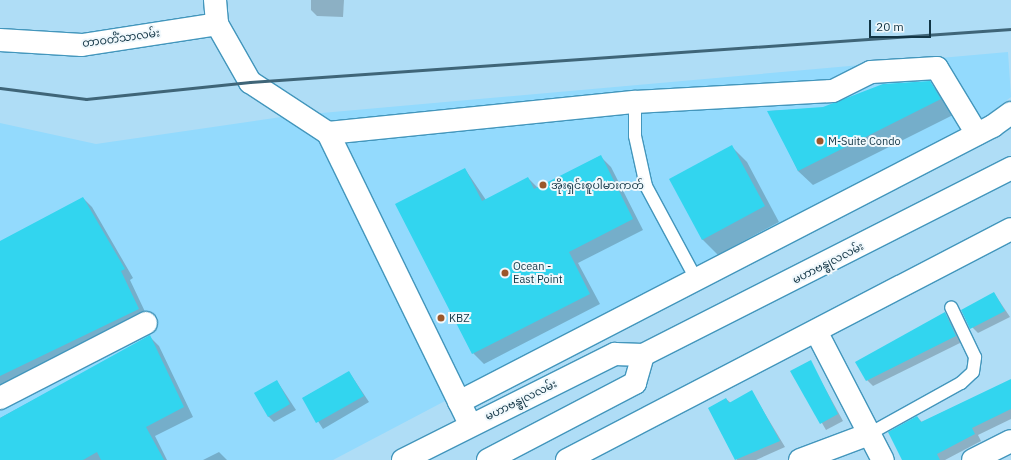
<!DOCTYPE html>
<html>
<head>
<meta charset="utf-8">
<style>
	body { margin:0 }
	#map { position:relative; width:1011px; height:460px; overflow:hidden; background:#afddf6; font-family:"IBM Plex Sans","Noto Sans Myanmar",sans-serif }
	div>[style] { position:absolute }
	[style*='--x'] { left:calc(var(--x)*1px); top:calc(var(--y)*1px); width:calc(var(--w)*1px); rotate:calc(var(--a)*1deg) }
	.built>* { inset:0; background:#93dafd }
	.shadow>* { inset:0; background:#0003 }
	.building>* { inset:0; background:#32d5ef }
	.roads { filter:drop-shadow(1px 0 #4396bc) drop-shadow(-1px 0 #4396bc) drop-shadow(0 1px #4396bc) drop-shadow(0 -1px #4396bc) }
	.lane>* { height:12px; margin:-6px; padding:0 6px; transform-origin:6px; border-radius:6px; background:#fff }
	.street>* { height:22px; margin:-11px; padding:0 11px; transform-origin:11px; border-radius:11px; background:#fff }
	.primary>* { height:22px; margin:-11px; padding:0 11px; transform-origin:11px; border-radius:11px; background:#fff }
	.rail>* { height:3px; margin:-1.5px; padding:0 1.5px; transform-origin:1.5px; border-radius:1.5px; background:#3f6578 }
	.dots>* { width:11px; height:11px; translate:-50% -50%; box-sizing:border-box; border:2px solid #f0f8fc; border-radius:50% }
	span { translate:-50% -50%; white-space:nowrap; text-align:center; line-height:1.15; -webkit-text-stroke:4px #f0f8fc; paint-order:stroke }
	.street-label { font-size:11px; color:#123545 }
	.poi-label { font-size:11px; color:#123545 }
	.left { translate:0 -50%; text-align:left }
	.scale { position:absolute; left:869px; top:20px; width:62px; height:18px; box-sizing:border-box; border:2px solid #123545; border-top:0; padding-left:5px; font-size:12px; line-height:14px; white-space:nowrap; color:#123545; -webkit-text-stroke:3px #f0f8fc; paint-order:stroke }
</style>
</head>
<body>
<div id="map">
	<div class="built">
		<div style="clip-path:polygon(1008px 52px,1011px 97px,986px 116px,333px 460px,0 460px,0 123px,96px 144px,288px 116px)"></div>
	</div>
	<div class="shadow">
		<div style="clip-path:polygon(311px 0,344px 0,343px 17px,317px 16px,311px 10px)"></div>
		<div style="clip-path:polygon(930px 82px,955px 114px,813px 185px,798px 171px,769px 111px,823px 108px)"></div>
		<div style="clip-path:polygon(732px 147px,747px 162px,779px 222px,718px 255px,702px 239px)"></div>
		<div style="clip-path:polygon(600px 156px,611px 167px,643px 230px,578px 263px,600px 304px,484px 364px,473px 353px,397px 204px,465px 169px,486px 200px,528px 178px,538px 188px)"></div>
		<div style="clip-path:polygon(83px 198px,92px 207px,133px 278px,130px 280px,148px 318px,0 389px,0 242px)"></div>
		<div style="clip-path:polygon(994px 293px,1010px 317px,978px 333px,972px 327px)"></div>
		<div style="clip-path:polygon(945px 313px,962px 342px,873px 386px,867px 380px)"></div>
		<div style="clip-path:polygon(150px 337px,159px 346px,193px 417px,155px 436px,167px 460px,0 460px,0 418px)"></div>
		<div style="clip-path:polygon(810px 361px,843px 421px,826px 430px,792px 371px)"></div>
		<div style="clip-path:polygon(349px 372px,369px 402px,323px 429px,303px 398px)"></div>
		<div style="clip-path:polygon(1011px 380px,1011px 419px,978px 435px,981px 441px,945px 460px,903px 460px,917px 417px,922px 422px)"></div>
		<div style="clip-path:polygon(277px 381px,296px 410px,274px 422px,268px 416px)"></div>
		<div style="clip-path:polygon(752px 392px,785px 447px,756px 460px,737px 460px,709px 408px,726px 399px,731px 403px)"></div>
		<div style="clip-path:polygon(219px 452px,227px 460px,203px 460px)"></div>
	</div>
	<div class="building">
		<div style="clip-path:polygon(930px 81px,941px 99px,798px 171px,767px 111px,823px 107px,883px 84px)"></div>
		<div style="clip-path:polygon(732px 145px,765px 206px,702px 240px,669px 179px)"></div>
		<div style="clip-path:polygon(601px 155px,633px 219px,569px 252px,590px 294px,472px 354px,395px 204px,465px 168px,482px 201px,528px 177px,534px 189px)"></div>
		<div style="clip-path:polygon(83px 197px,125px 269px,121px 271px,139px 309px,0 376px,0 241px)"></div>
		<div style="clip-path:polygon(994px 292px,1005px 311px,970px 329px,961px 310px)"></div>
		<div style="clip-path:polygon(945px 312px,956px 336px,866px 381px,855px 362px)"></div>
		<div style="clip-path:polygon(150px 335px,184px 407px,146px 427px,164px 460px,101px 460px,97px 452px,83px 460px,0 460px,0 418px)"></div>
		<div style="clip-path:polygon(811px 360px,838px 414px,820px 424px,790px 371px)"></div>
		<div style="clip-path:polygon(349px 371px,364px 396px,316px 423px,302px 398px)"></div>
		<div style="clip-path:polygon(1011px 379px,1011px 409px,972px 428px,975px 434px,937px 454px,940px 460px,902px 460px,888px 432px,917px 416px,921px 422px)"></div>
		<div style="clip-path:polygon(277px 380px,290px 404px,268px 417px,254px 393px)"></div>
		<div style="clip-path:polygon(752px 390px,780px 441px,735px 460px,708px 408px,726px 398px,729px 403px)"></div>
	</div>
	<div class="roads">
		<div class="lane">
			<div style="--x:635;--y:102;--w:34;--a:90"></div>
			<div style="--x:635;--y:136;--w:51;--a:77.6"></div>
			<div style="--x:646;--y:186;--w:106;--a:61.7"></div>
			<div style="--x:869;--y:434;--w:105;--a:-29"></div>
			<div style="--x:961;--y:383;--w:16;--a:-43"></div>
			<div style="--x:973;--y:372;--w:15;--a:-82"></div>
			<div style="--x:975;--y:357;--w:55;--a:-115.6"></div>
		</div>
		<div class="street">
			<div style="--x:215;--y:0;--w:24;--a:85"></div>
			<div style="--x:217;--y:24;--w:67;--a:60.4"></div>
			<div style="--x:250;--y:82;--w:93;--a:33.2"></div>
			<div style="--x:328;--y:133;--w:315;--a:64"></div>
			<div style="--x:0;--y:40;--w:82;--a:3.5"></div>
			<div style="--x:82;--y:45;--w:137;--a:-8.8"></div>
			<div style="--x:328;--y:133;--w:309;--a:-5.8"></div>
			<div style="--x:635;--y:102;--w:198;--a:-3.2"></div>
			<div style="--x:833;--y:91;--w:42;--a:-26.6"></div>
			<div style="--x:871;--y:72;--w:66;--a:-3.5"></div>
			<div style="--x:937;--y:68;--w:77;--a:58.8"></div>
			<div style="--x:816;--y:331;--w:145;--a:62.6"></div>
			<div style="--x:0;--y:398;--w:164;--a:-27.2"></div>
			<div style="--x:459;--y:402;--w:601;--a:-27.33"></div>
			<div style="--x:993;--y:126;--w:22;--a:-36"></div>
			<div style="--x:567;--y:460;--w:500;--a:-27.49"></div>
			<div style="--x:800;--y:460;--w:74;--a:-20.6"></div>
			<div style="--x:973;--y:460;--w:42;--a:-26.6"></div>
		</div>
		<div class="primary">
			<div style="--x:403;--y:460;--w:237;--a:-26.6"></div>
			<div style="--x:615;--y:354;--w:28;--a:2"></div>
			<div style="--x:643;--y:355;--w:413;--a:-26.9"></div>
			<div style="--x:488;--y:460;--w:166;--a:-27.6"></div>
			<div style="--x:635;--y:383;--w:29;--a:-74"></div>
		</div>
	</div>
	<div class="rail">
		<div style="--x:0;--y:88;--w:87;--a:7.3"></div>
		<div style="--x:86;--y:99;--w:165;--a:-5.9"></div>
		<div style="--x:250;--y:82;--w:763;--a:-3.98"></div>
	</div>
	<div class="dots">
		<div style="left:820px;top:141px;background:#9c572b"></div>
		<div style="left:543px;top:185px;background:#9c572b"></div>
		<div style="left:505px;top:273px;background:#9c572b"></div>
		<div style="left:441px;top:318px;background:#9c572b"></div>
	</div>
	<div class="street-label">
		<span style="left:121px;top:38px;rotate:-8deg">တာဝတိံသာလမ်း</span>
		<span style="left:828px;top:263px;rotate:-27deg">မဟာဗန္ဓုလလမ်း</span>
		<span style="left:521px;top:400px;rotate:-26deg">မဟာဗန္ဓုလလမ်း</span>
	</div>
	<div class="poi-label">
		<span class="left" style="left:828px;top:141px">M-Suite Condo</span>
		<span class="left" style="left:551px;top:185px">အိုးရှင်းစူပါမားကတ်</span>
		<span class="left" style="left:513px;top:273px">Ocean -<br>East Point</span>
		<span class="left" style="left:449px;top:318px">KBZ</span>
	</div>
	<div class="scale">20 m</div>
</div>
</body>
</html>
